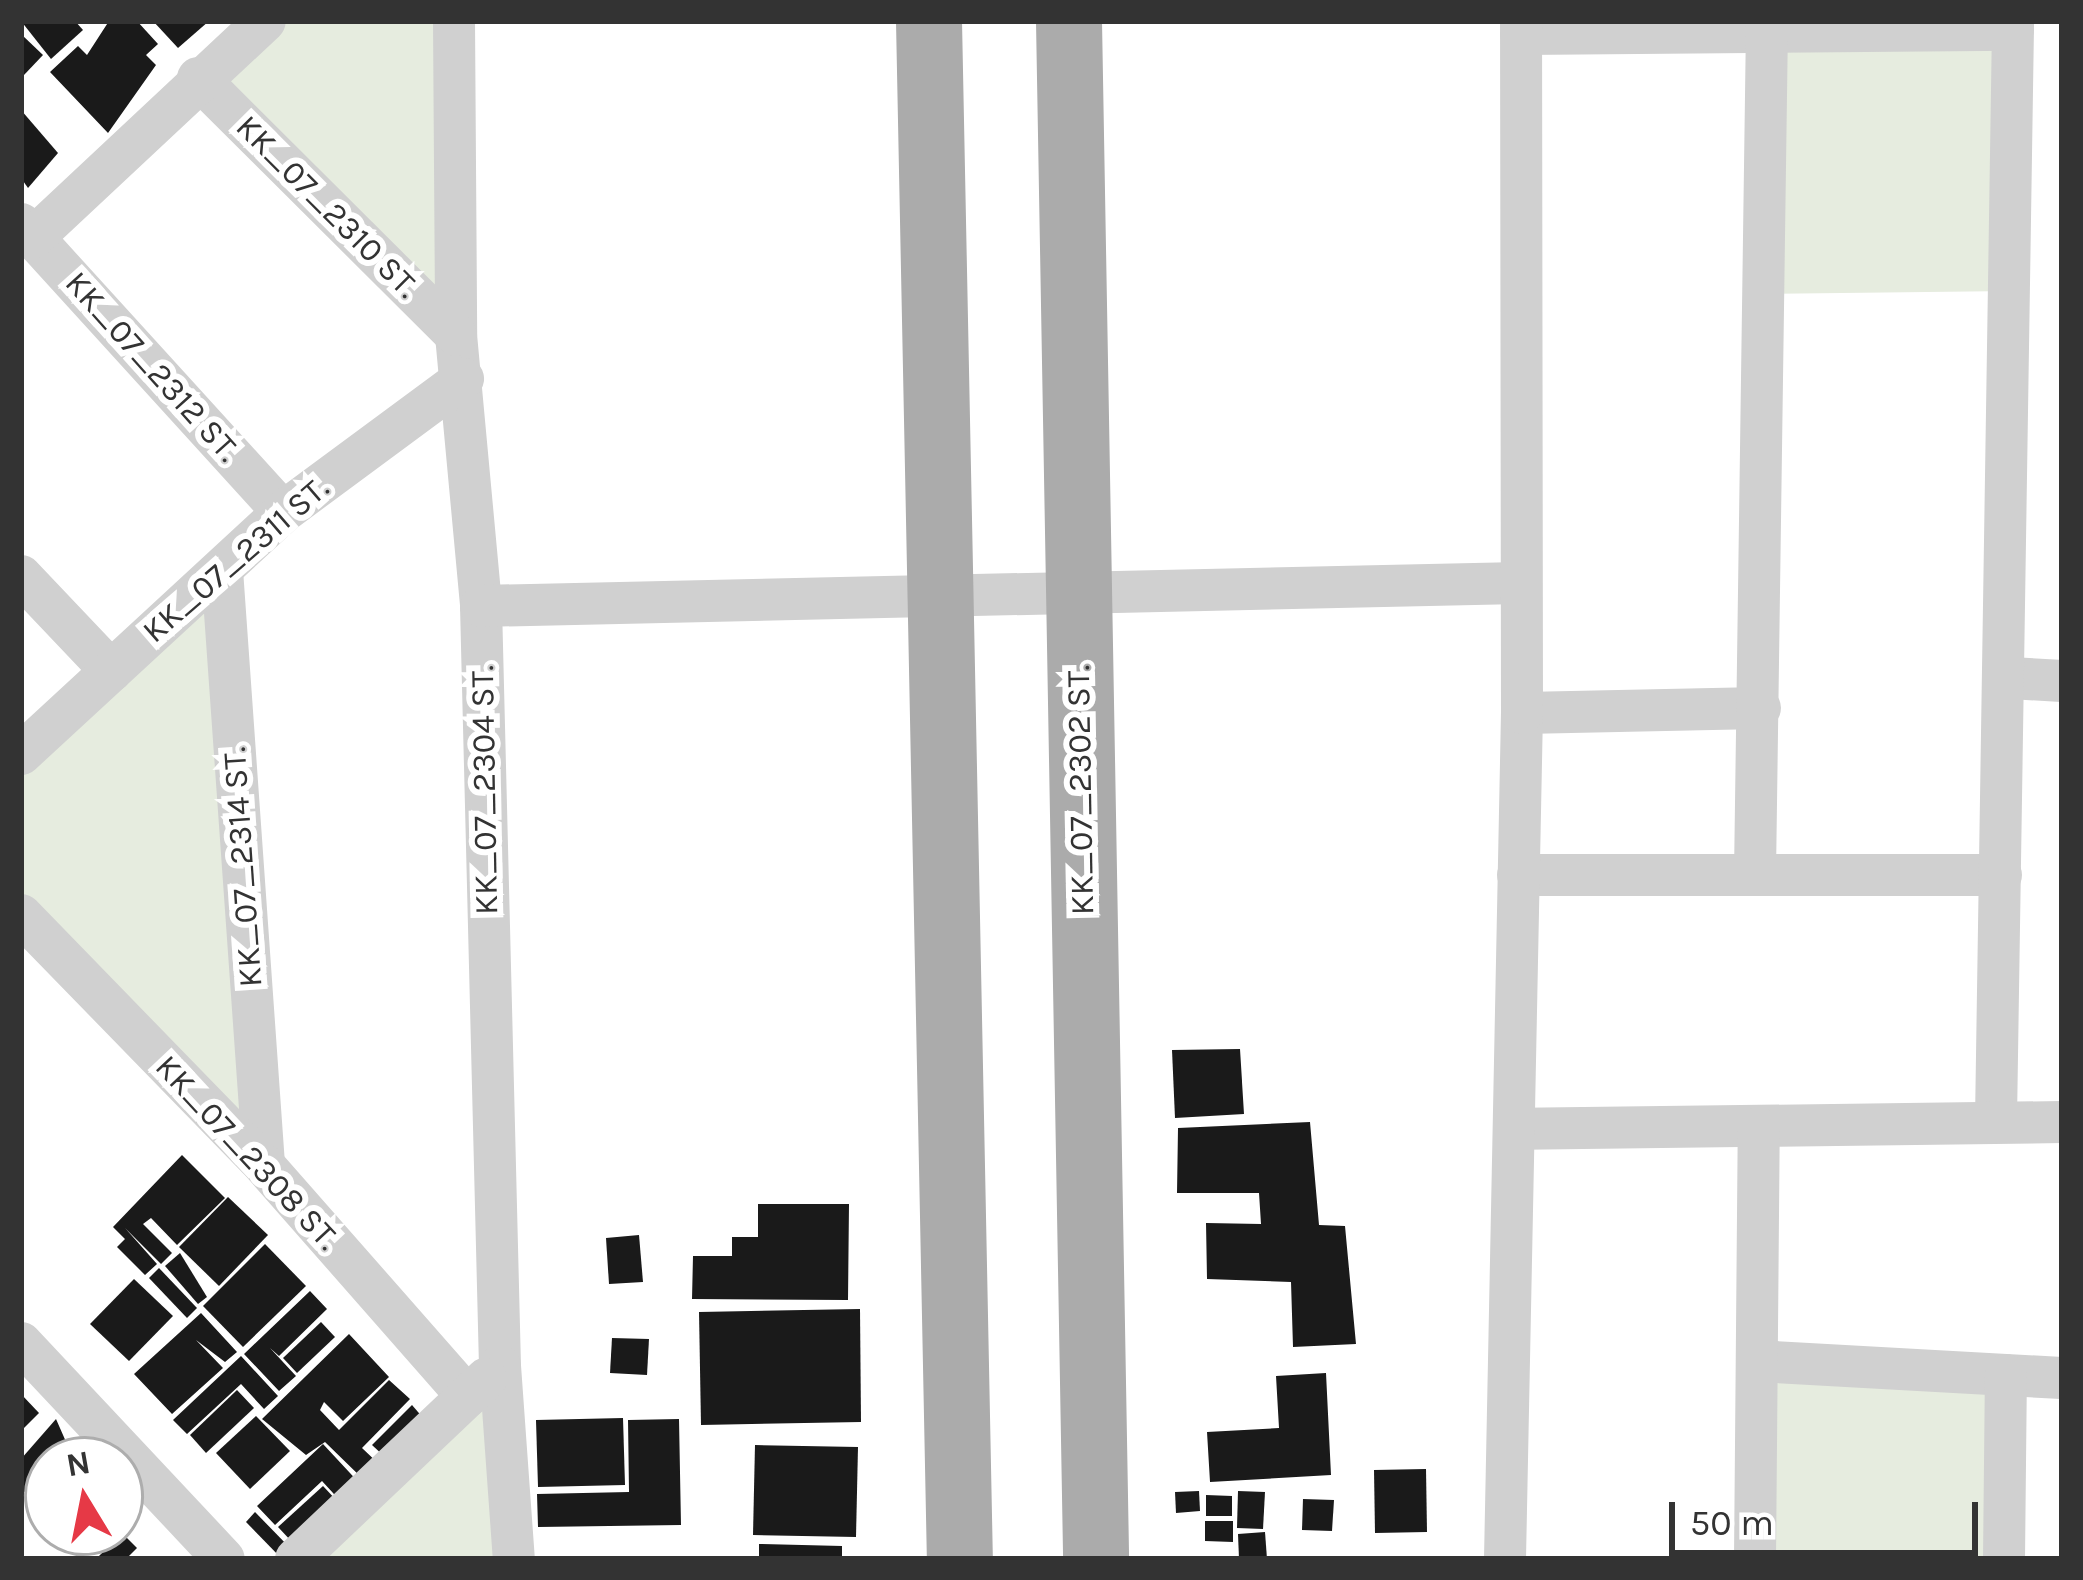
<!DOCTYPE html>
<html>
<head>
<meta charset="utf-8">
<style>
	body { margin:0 }
	#map { position:relative; width:2083px; height:1580px; overflow:hidden; background:#fff; font-family:Karla,sans-serif }
	div>[style] { position:absolute }
	[style*='--x'] { left:calc(var(--x)*1px); top:calc(var(--y)*1px); width:calc(var(--w)*1px); rotate:calc(var(--a)*1deg) }
	.green>* { inset:0; background:#e6ecdf }
	.building>* { inset:0; background:#1a1a1a }
	.minor>* { height:42px; margin:-21px; padding:0 21px; transform-origin:21px; border-radius:21px; background:#d0d0d0 }
	.primary>* { height:66px; margin:-33px; padding:0 33px; transform-origin:33px; border-radius:33px; background:#ababab }
	span { translate:-50% -50%; white-space:nowrap; text-align:center; line-height:1.15; -webkit-text-stroke:12px #fff; paint-order:stroke }
	.street-label { font-size:33px; color:#333 }
	.frame { position:absolute; inset:0; border:24px solid #333; pointer-events:none }
	.north { position:absolute; left:24px; top:1436px; width:120px; height:120px; box-sizing:border-box; background:#fff; border:3px solid #adadad; border-radius:50%; rotate:350deg; font-size:33px; font-weight:700; line-height:48px; text-align:center; color:#333 }
	.north::after { content:''; display:block; margin:auto; width:42px; height:54px; background:#e63946; clip-path:polygon(50% 0,100% 100%,50% 72%,0 100%) }
	.scale { position:absolute; left:1669px; top:1502px; width:309px; height:54px; box-sizing:border-box; border:6px solid #333; border-top:0; padding-left:15px; font-size:36px; line-height:42px; white-space:nowrap; color:#333; -webkit-text-stroke:9px #fff; paint-order:stroke }
</style>
</head>
<body>
<div id="map">
	<div class="green">
		<div style="clip-path:polygon(268px 21px,450px 21px,456px 335px,198px 78px)"></div>
		<div style="clip-path:polygon(1766px 29px,2013px 30px,2012px 291px,1763px 294px)"></div>
		<div style="clip-path:polygon(222px 570px,264px 1165px,21px 915px,21px 754px)"></div>
		<div style="clip-path:polygon(1757px 1361px,2006px 1375px,2004px 1559px,1755px 1559px)"></div>
		<div style="clip-path:polygon(500px 1366px,513px 1559px,296px 1559px)"></div>
	</div>
	<div class="building">
		<div style="clip-path:polygon(21px 21px,75px 21px,83px 30px,51px 59px)"></div>
		<div style="clip-path:polygon(109px 21px,137px 21px,158px 44px,146px 55px,156px 65px,108px 133px,50px 72px,78px 46px,87px 55px)"></div>
		<div style="clip-path:polygon(153px 21px,209px 21px,178px 48px)"></div>
		<div style="clip-path:polygon(21px 34px,43px 55px,24px 75px,21px 72px)"></div>
		<div style="clip-path:polygon(21px 110px,58px 153px,28px 188px,21px 178px)"></div>
		<div style="clip-path:polygon(1240px 1049px,1244px 1114px,1175px 1118px,1172px 1050px)"></div>
		<div style="clip-path:polygon(1310px 1122px,1319px 1225px,1345px 1226px,1356px 1344px,1293px 1347px,1291px 1282px,1207px 1279px,1206px 1223px,1261px 1224px,1259px 1193px,1177px 1193px,1178px 1128px)"></div>
		<div style="clip-path:polygon(182px 1155px,225px 1198px,177px 1245px,151px 1218px,143px 1224px,172px 1253px,161px 1264px,125px 1228px,157px 1264px,145px 1275px,117px 1247px,125px 1239px,113px 1227px)"></div>
		<div style="clip-path:polygon(228px 1197px,268px 1235px,219px 1286px,179px 1247px)"></div>
		<div style="clip-path:polygon(758px 1204px,849px 1204px,848px 1300px,692px 1299px,693px 1256px,732px 1256px,732px 1237px,758px 1237px)"></div>
		<div style="clip-path:polygon(639px 1235px,643px 1282px,609px 1284px,606px 1238px)"></div>
		<div style="clip-path:polygon(265px 1244px,306px 1286px,243px 1347px,203px 1306px)"></div>
		<div style="clip-path:polygon(180px 1253px,207px 1297px,198px 1304px,165px 1266px)"></div>
		<div style="clip-path:polygon(159px 1268px,197px 1308px,187px 1318px,149px 1278px)"></div>
		<div style="clip-path:polygon(134px 1279px,173px 1316px,129px 1361px,90px 1324px)"></div>
		<div style="clip-path:polygon(310px 1291px,327px 1309px,279px 1356px,270px 1348px,296px 1376px,279px 1391px,244px 1354px)"></div>
		<div style="clip-path:polygon(860px 1309px,861px 1422px,701px 1425px,699px 1312px)"></div>
		<div style="clip-path:polygon(201px 1313px,237px 1352px,225px 1362px,196px 1340px,223px 1368px,172px 1414px,134px 1374px)"></div>
		<div style="clip-path:polygon(321px 1322px,335px 1337px,297px 1373px,283px 1358px)"></div>
		<div style="clip-path:polygon(349px 1334px,389px 1377px,343px 1421px,324px 1402px,320px 1410px,339px 1430px,389px 1380px,410px 1399px,362px 1448px,381px 1466px,366px 1482px,325px 1442px,306px 1455px,262px 1419px)"></div>
		<div style="clip-path:polygon(612px 1338px,649px 1339px,647px 1375px,610px 1373px)"></div>
		<div style="clip-path:polygon(241px 1356px,278px 1396px,264px 1409px,241px 1384px,187px 1434px,173px 1420px)"></div>
		<div style="clip-path:polygon(1326px 1373px,1331px 1475px,1210px 1482px,1207px 1432px,1279px 1428px,1276px 1376px)"></div>
		<div style="clip-path:polygon(237px 1390px,254px 1408px,206px 1453px,190px 1435px)"></div>
		<div style="clip-path:polygon(21px 1394px,39px 1413px,21px 1431px)"></div>
		<div style="clip-path:polygon(412px 1405px,424px 1419px,386px 1458px,372px 1445px)"></div>
		<div style="clip-path:polygon(256px 1416px,290px 1451px,250px 1489px,216px 1453px)"></div>
		<div style="clip-path:polygon(623px 1418px,625px 1485px,538px 1487px,536px 1420px)"></div>
		<div style="clip-path:polygon(56px 1419px,74px 1460px,48px 1460px,46px 1504px,21px 1490px,21px 1459px)"></div>
		<div style="clip-path:polygon(679px 1419px,681px 1525px,538px 1527px,537px 1494px,629px 1492px,628px 1420px)"></div>
		<div style="clip-path:polygon(323px 1444px,363px 1487px,344px 1505px,322px 1481px,275px 1525px,257px 1506px)"></div>
		<div style="clip-path:polygon(755px 1445px,858px 1447px,856px 1537px,753px 1535px)"></div>
		<div style="clip-path:polygon(1426px 1469px,1427px 1532px,1375px 1533px,1374px 1470px)"></div>
		<div style="clip-path:polygon(120px 1485px,141px 1510px,120px 1524px)"></div>
		<div style="clip-path:polygon(323px 1486px,338px 1502px,293px 1543px,278px 1527px)"></div>
		<div style="clip-path:polygon(1199px 1491px,1200px 1511px,1176px 1513px,1175px 1492px)"></div>
		<div style="clip-path:polygon(1238px 1491px,1265px 1492px,1263px 1529px,1237px 1528px)"></div>
		<div style="clip-path:polygon(1206px 1495px,1232px 1496px,1232px 1516px,1206px 1516px)"></div>
		<div style="clip-path:polygon(1303px 1499px,1334px 1500px,1332px 1531px,1302px 1530px)"></div>
		<div style="clip-path:polygon(255px 1512px,292px 1550px,282px 1559px,246px 1522px)"></div>
		<div style="clip-path:polygon(1205px 1521px,1233px 1521px,1233px 1542px,1205px 1541px)"></div>
		<div style="clip-path:polygon(70px 1532px,111px 1532px,89px 1552px)"></div>
		<div style="clip-path:polygon(1265px 1532px,1267px 1559px,1239px 1559px,1238px 1534px)"></div>
		<div style="clip-path:polygon(122px 1533px,137px 1548px,126px 1559px,96px 1559px)"></div>
		<div style="clip-path:polygon(759px 1544px,842px 1546px,842px 1559px,759px 1559px)"></div>
	</div>
	<div class="minor">
		<div style="--x:454;--y:21;--w:314;--a:89.6"></div>
		<div style="--x:456;--y:335;--w:272;--a:84.7"></div>
		<div style="--x:481;--y:606;--w:760;--a:88.57"></div>
		<div style="--x:500;--y:1366;--w:194;--a:85.9"></div>
		<div style="--x:1521;--y:34;--w:492;--a:-0.5"></div>
		<div style="--x:198;--y:78;--w:364;--a:44.9"></div>
		<div style="--x:21;--y:224;--w:389;--a:47.7"></div>
		<div style="--x:34;--y:237;--w:316;--a:-43.1"></div>
		<div style="--x:222;--y:570;--w:596;--a:85.96"></div>
		<div style="--x:21;--y:576;--w:131;--a:46.5"></div>
		<div style="--x:481;--y:606;--w:1039;--a:-1.27"></div>
		<div style="--x:2010;--y:678;--w:52;--a:3.3"></div>
		<div style="--x:1522;--y:713;--w:238;--a:-1.2"></div>
		<div style="--x:21;--y:754;--w:357;--a:-42.7"></div>
		<div style="--x:283;--y:512;--w:224;--a:-36.5"></div>
		<div style="--x:1755;--y:874;--w:853;--a:-89.19"></div>
		<div style="--x:1518;--y:875;--w:483;--a:0"></div>
		<div style="--x:21;--y:915;--w:349;--a:45.8"></div>
		<div style="--x:264;--y:1165;--w:308;--a:48.7"></div>
		<div style="--x:1996;--y:1120;--w:1099;--a:-89.11"></div>
		<div style="--x:1514;--y:1129;--w:548;--a:-0.73"></div>
		<div style="--x:21;--y:1343;--w:296;--a:46.8"></div>
		<div style="--x:1757;--y:1361;--w:305;--a:3.2"></div>
		<div style="--x:296;--y:1559;--w:262;--a:-43.5"></div>
		<div style="--x:1505;--y:1559;--w:846;--a:-88.85"></div>
		<div style="--x:1522;--y:713;--w:692;--a:-90.08"></div>
		<div style="--x:1755;--y:1559;--w:431;--a:-89.5"></div>
		<div style="--x:2004;--y:1559;--w:184;--a:-89.4"></div>
	</div>
	<div class="primary">
		<div style="--x:929;--y:21;--w:1538;--a:88.85"></div>
		<div style="--x:1069;--y:21;--w:1538;--a:88.99"></div>
	</div>
	<div class="street-label">
		<span style="left:327px;top:207px;rotate:45deg">KK_07_2310 ST.</span>
		<span style="left:152px;top:367px;rotate:48deg">KK_07_2312 ST.</span>
		<span style="left:236px;top:560px;rotate:-41deg">KK_07_2311 ST.</span>
		<span style="left:485px;top:790px;rotate:-91deg">KK_07_2304 ST.</span>
		<span style="left:1081px;top:790px;rotate:-91deg">KK_07_2302 ST.</span>
		<span style="left:243px;top:867px;rotate:-94deg">KK_07_2314 ST.</span>
		<span style="left:247px;top:1153px;rotate:47deg">KK_07_2308 ST.</span>
	</div>
	<div class="frame"></div>
	<div class="north">N</div>
	<div class="scale">50 m</div>
</div>
</body>
</html>
